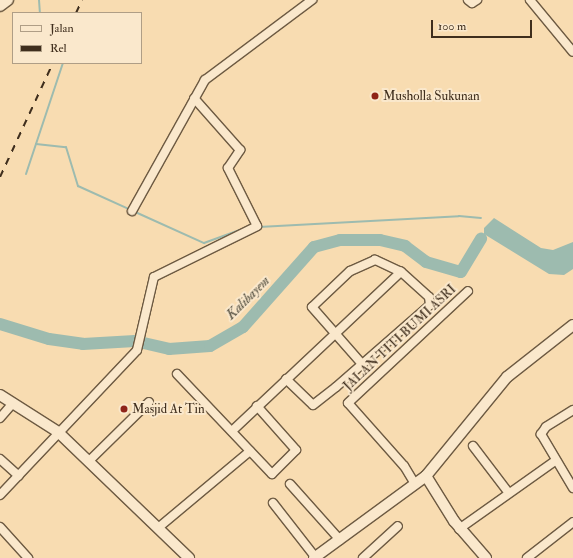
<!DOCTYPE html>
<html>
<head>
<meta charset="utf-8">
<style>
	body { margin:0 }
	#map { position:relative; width:573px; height:558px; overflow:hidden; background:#f8dcb1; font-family:"IM FELL Double Pica",serif }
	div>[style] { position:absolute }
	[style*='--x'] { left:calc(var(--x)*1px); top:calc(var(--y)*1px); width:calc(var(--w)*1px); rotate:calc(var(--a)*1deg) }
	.water>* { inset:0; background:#9dbbaf }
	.stream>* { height:2px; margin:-1px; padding:0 1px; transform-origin:1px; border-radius:1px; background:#9dbbaf }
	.river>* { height:12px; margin:-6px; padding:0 6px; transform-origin:6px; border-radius:6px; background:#9dbbaf }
	.roads { filter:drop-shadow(1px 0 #6d5a42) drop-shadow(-1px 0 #6d5a42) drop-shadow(0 1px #6d5a42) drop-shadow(0 -1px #6d5a42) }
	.minor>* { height:8px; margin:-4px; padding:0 4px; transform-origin:4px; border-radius:4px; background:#fae8cc }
	.tertiary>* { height:10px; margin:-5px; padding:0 5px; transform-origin:5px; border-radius:5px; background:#fae8cc }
	.rail>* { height:2px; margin-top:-1px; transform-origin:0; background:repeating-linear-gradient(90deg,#3f2e1d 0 7px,transparent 0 14px) }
	.dots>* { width:11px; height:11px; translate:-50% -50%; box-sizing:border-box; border:2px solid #fae8cc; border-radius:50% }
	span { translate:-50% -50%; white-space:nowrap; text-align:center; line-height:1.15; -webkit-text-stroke:4px #fae8cc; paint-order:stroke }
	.poi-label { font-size:13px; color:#3f2e1d }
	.left { translate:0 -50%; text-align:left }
	.street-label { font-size:13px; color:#3f2e1d }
	.water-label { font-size:14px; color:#565142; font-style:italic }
	.legend { position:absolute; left:12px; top:12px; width:130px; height:52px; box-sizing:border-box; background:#fae8cc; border:1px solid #af9e86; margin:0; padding:5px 7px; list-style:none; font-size:12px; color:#3f2e1d }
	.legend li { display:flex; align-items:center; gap:8px; height:20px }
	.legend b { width:20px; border:1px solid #af9e86 }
	.scale { position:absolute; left:431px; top:20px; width:101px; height:18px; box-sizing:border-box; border:2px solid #3f2e1d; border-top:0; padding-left:5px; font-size:12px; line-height:14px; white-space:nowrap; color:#3f2e1d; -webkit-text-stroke:3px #fae8cc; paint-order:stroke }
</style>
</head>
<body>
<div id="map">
	<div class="water">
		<div style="clip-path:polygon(494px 218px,541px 248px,553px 250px,573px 242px,573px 269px,564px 275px,549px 274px,484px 234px,484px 228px)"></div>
	</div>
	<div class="stream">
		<div style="--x:39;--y:0;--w:13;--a:86"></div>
		<div style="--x:36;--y:144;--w:30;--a:6"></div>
		<div style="--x:66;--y:147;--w:41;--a:72.9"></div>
		<div style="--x:78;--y:186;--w:56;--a:24.3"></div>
		<div style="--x:26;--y:174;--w:117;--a:-71.6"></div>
		<div style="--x:133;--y:211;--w:78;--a:24.3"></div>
		<div style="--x:204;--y:243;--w:38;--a:-20"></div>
		<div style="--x:259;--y:227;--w:200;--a:-3.1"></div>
		<div style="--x:459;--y:216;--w:22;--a:5"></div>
	</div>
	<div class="river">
		<div style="--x:0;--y:324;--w:51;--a:17"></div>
		<div style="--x:49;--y:339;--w:34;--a:8"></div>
		<div style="--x:83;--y:344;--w:52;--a:-3.3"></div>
		<div style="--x:135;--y:341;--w:35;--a:13"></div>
		<div style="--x:169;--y:349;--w:41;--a:-4.2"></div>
		<div style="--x:210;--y:346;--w:38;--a:-30"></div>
		<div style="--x:243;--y:327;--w:107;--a:-48.4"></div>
		<div style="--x:314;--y:247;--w:27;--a:-15"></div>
		<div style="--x:340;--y:240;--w:40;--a:0"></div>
		<div style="--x:380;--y:240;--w:26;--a:13"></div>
		<div style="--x:405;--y:246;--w:26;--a:37"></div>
		<div style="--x:426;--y:262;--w:36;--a:16"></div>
		<div style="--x:461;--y:272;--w:39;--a:-59"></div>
	</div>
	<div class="roads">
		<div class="minor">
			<div style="--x:468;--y:0;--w:5;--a:37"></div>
			<div style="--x:472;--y:3;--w:6;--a:-31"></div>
			<div style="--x:530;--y:0;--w:67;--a:50.4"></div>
			<div style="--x:132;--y:211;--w:150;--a:-60.9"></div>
			<div style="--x:205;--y:80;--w:134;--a:-36.8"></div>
			<div style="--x:177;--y:374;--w:138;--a:46.5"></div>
			<div style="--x:272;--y:474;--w:34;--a:-45"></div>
			<div style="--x:296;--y:450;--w:59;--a:-131.6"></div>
			<div style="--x:286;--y:379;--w:37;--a:44"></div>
			<div style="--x:313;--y:405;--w:29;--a:-38"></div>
			<div style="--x:336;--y:387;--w:125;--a:-41.1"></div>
			<div style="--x:430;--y:305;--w:8;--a:-97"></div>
			<div style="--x:429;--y:297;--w:38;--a:-138"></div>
			<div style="--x:401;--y:272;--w:29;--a:-155"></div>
			<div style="--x:375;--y:260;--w:27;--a:156"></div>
			<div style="--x:350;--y:271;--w:52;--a:136.5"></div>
			<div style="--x:312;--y:307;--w:76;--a:48.7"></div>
			<div style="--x:573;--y:410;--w:32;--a:148"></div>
			<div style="--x:546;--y:427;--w:9;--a:126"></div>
			<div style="--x:541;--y:434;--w:63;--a:59.3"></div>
			<div style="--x:0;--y:418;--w:20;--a:-49"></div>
			<div style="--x:232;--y:431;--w:232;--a:-43.3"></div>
			<div style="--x:473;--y:446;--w:58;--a:52.7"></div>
			<div style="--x:0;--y:459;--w:25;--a:42"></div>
			<div style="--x:89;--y:461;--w:84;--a:-44.5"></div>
			<div style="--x:290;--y:484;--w:75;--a:48.2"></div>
			<div style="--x:415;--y:484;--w:21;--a:-121"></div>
			<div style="--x:404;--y:466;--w:84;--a:-131.6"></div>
			<div style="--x:348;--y:403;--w:164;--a:-43"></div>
			<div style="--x:0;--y:495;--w:199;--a:-46.6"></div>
			<div style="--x:137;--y:350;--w:75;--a:-76.9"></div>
			<div style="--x:154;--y:277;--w:115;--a:-26.3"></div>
			<div style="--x:257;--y:226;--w:65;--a:-116.6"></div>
			<div style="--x:228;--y:168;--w:22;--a:-56"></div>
			<div style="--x:240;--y:150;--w:69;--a:-131.5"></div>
			<div style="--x:273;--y:503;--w:70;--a:52"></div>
			<div style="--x:0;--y:527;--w:42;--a:47.9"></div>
			<div style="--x:158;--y:528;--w:120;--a:-39.9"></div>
			<div style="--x:459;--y:529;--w:118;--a:-35.3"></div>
			<div style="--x:363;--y:558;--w:47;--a:-42.4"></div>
			<div style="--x:527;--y:558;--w:58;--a:-38"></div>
		</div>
		<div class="tertiary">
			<div style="--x:0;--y:6;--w:10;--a:-37"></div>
			<div style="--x:0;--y:395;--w:69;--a:32.5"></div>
			<div style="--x:58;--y:432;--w:182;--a:43.9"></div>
			<div style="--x:426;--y:476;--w:53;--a:58.1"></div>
			<div style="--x:454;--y:521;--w:49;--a:49.1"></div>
			<div style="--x:314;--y:558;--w:139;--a:-36.2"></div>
			<div style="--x:426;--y:476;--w:128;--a:-50.7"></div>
			<div style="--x:507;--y:377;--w:84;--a:-38.2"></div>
		</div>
	</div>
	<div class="rail">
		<div style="--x:76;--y:13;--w:14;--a:-65"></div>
		<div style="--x:0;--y:177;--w:126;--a:-65.1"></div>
	</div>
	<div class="dots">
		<div style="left:375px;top:96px;background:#8f2418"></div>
		<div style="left:124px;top:409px;background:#8f2418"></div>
	</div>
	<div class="poi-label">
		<span class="left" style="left:383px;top:96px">Musholla Sukunan</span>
		<span class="left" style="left:132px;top:409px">Masjid At Tin</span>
	</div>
	<div class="street-label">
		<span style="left:400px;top:338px;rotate:-43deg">JALAN TITI BUMI ASRI</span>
	</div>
	<div class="water-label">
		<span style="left:248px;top:298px;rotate:-45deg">Kalibayem</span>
	</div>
	<ul class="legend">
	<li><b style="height:5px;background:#fae8cc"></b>Jalan</li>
	<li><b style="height:5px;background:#3f2e1d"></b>Rel</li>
	</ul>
	<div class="scale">100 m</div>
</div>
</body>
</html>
